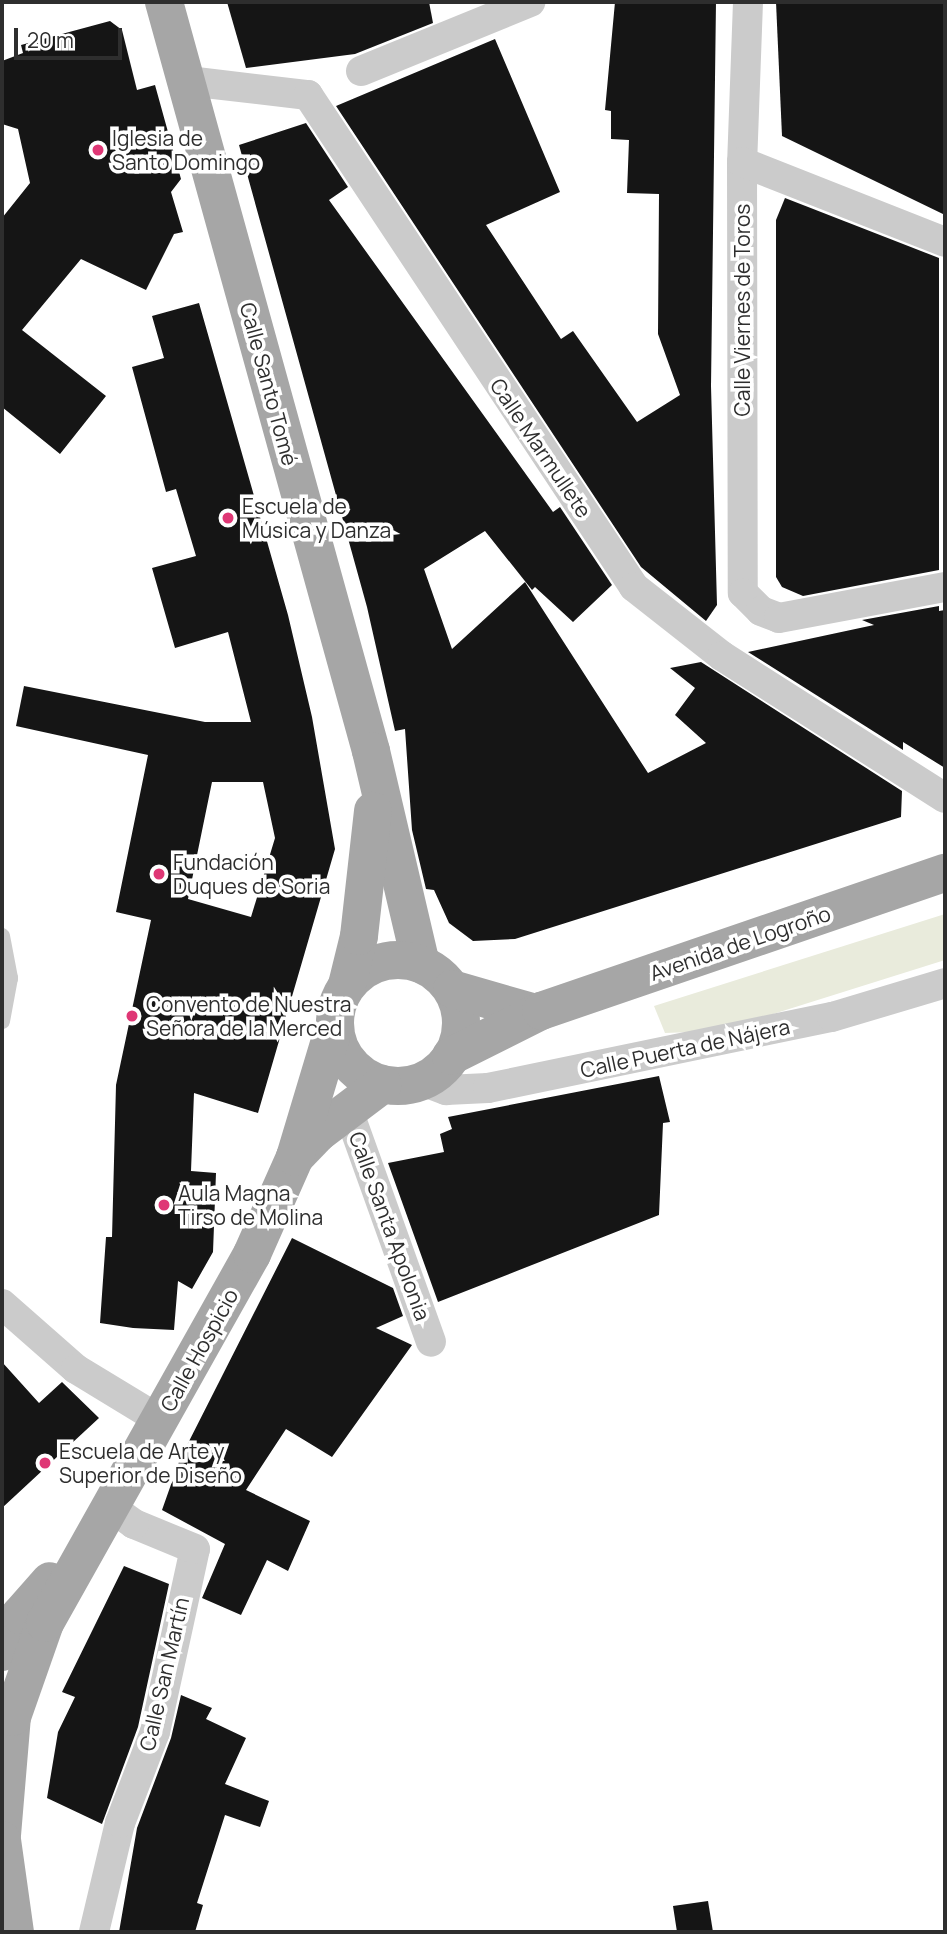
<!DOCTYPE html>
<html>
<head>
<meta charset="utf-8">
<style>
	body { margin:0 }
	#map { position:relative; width:947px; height:1934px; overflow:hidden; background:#fff; font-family:Manrope,sans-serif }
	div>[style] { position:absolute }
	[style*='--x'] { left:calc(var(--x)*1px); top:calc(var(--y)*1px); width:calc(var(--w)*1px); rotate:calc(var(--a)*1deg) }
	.green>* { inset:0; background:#e9ebdc }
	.building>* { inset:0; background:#151515 }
	.service>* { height:16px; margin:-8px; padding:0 8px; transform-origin:8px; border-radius:8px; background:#cbcbcb }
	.minor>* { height:30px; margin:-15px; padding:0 15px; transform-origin:15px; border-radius:15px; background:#cbcbcb }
	.primary>* { height:38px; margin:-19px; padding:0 19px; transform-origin:19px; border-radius:19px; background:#a6a6a6 }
	.primary>.ring { margin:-19px; padding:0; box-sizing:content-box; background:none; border:38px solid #a6a6a6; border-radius:50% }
	.dots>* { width:19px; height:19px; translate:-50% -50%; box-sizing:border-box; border:4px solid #fff; border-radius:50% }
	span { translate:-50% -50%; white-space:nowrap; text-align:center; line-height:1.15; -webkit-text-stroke:7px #fff; paint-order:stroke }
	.poi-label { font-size:21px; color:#2e2e2e }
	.left { translate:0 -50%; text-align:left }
	.street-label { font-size:21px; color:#2e2e2e }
	.frame { position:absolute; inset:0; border:4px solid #2e2e2e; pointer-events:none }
	.scale { position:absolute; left:14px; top:28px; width:108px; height:32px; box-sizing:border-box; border:4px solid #2e2e2e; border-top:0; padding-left:9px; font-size:21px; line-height:24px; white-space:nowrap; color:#2e2e2e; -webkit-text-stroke:5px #fff; paint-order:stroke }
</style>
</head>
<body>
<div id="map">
	<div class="green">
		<div style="clip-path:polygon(945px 914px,945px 960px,719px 1031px,665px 1033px,654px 1006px)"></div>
	</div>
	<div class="building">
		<div style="clip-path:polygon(227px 2px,429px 2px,433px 23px,355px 54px,246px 68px)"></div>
		<div style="clip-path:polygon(615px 2px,716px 2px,711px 386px,717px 605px,706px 621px,641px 567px,336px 106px,495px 39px,560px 192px,486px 225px,561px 339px,573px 331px,637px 422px,680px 395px,658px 334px,659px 194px,627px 193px,629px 140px,611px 139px,611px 111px,605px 110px)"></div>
		<div style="clip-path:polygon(776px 2px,945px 2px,945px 215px,782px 136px)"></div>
		<div style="clip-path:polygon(110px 21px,122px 30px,137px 90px,155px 85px,181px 179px,171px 192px,183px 232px,174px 234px,146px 290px,81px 259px,22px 330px,106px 396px,60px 454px,2px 407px,2px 218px,30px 183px,18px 129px,2px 124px,2px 61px,23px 53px,21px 45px)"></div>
		<div style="clip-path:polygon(306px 123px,348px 187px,329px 200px,553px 512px,560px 507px,612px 585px,573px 622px,535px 587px,532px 590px,485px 531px,424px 569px,452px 649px,525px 582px,648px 773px,706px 743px,675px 715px,695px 688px,670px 668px,701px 662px,902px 791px,901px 817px,515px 939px,473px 941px,449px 923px,434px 890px,426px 889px,412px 830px,405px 729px,395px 731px,367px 607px,239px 145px)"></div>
		<div style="clip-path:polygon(785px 198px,939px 258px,939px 570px,803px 596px,782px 587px,776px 577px,776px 220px)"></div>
		<div style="clip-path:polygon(evenodd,199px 303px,288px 615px,312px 717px,335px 849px,258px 1113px,194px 1093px,191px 1171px,216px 1173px,213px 1252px,192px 1289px,178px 1281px,174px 1330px,133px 1328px,100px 1323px,106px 1237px,112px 1237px,116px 1085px,151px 920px,116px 912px,148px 755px,16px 726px,24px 686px,205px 722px,251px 722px,228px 632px,175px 648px,152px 568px,196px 556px,176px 489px,166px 492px,132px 367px,164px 358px,152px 316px,199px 303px,212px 782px,263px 782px,275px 838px,251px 917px,188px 899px,212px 782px)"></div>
		<div style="clip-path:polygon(939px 606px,939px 611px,945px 610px,945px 768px,903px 742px,903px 750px,748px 652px,874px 625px,862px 620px)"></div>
		<div style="clip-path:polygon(659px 1076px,670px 1122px,663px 1123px,659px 1215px,438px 1302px,388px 1163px,444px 1152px,440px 1134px,452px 1129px,448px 1117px)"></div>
		<div style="clip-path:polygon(292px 1238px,393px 1288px,403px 1316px,376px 1328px,412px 1345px,332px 1457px,286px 1429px,246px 1490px,310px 1521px,288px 1571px,267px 1560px,241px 1615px,202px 1598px,225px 1544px,162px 1510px,180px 1459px)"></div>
		<div style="clip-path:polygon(2px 1362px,39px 1403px,62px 1382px,99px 1418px,2px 1508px)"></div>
		<div style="clip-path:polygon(124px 1566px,169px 1584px,138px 1727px,102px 1824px,47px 1798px,58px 1732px,75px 1697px,62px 1692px)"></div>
		<div style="clip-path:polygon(181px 1695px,212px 1708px,206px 1719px,246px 1738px,225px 1784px,269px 1801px,260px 1827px,225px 1815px,197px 1903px,203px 1905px,195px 1932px,119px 1932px,137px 1828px,171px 1738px)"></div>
		<div style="clip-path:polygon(708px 1901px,713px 1932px,677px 1932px,673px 1906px)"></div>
	</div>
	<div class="service">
		<div style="--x:2;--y:936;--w:43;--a:79.2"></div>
		<div style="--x:10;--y:978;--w:44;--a:100.5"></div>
	</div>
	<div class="minor">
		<div style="--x:748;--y:2;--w:160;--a:92.1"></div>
		<div style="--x:742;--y:162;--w:431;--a:89.9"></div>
		<div style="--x:743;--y:593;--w:25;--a:45"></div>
		<div style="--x:761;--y:611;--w:19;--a:21"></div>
		<div style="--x:779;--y:618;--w:169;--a:-10.6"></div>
		<div style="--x:361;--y:71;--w:183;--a:-22.2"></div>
		<div style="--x:188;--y:81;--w:121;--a:6.7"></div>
		<div style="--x:308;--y:95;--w:590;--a:56.47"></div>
		<div style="--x:634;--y:587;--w:112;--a:38.1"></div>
		<div style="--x:722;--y:656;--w:264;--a:32.5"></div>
		<div style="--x:742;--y:162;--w:218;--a:21.5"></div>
		<div style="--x:422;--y:1081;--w:26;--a:21"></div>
		<div style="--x:446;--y:1090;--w:42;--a:-2.7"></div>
		<div style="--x:488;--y:1088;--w:351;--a:-11.7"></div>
		<div style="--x:832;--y:1017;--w:118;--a:-16.7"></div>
		<div style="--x:348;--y:1110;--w:246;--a:70.3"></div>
		<div style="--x:2;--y:1304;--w:98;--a:41.3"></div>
		<div style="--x:76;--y:1369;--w:98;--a:31.3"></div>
		<div style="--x:94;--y:1932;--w:112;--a:-76.6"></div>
		<div style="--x:120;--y:1823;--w:97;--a:-69"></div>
		<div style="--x:155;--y:1732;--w:187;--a:-77.7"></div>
		<div style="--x:195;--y:1549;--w:66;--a:-157.7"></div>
		<div style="--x:134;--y:1524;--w:32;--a:-144"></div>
	</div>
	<div class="primary">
		<div style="--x:164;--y:2;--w:777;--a:74.55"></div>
		<div style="--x:371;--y:751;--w:219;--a:76.8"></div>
		<div class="ring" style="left:335px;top:960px;width:88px;height:88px"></div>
		<div style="--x:347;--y:985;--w:50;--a:-76.2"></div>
		<div style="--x:359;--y:936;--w:126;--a:-83.6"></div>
		<div style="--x:452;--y:989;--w:86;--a:16.1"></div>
		<div style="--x:451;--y:1056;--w:101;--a:-26.6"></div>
		<div style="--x:541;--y:1011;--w:427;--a:-18.9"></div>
		<div style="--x:295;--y:1157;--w:33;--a:-46"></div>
		<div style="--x:318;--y:1133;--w:81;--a:-37"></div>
		<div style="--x:2;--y:1652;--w:41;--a:-64.1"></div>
		<div style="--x:20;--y:1615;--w:45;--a:-48.6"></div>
		<div style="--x:2;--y:1835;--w:118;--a:-85.2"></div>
		<div style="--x:12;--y:1717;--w:100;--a:-70.7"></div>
		<div style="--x:45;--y:1623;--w:423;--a:-60.7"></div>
		<div style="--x:252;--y:1254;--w:106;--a:-66.1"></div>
		<div style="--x:295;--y:1157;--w:139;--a:-73.3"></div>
		<div style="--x:2;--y:1840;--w:93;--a:82"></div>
	</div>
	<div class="dots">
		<div style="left:98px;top:150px;background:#df3775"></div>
		<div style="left:228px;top:518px;background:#df3775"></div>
		<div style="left:159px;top:874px;background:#df3775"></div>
		<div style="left:132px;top:1016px;background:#df3775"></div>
		<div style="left:164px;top:1205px;background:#df3775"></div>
		<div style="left:45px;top:1463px;background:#df3775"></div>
	</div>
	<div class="poi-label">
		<span class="left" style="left:112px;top:150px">Iglesia de<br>Santo Domingo</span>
		<span class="left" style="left:242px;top:518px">Escuela de<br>Música y Danza</span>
		<span class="left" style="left:173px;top:874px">Fundación<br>Duques de Soria</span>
		<span class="left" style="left:146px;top:1016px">Convento de Nuestra<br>Señora de la Merced</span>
		<span class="left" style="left:178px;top:1205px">Aula Magna<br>Tirso de Molina</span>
		<span class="left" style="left:59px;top:1463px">Escuela de Arte y<br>Superior de Diseño</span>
	</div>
	<div class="street-label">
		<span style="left:742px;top:310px;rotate:-90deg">Calle Viernes de Toros</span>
		<span style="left:269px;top:384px;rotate:75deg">Calle Santo Tomé</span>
		<span style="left:541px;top:448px;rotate:56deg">Calle Marmullete</span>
		<span style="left:740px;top:943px;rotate:-19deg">Avenida de Logroño</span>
		<span style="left:685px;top:1048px;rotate:-12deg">Calle Puerta de Nájera</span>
		<span style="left:390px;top:1226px;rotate:70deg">Calle Santa Apolonia</span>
		<span style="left:199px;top:1350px;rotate:-61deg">Calle Hospicio</span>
		<span style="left:164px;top:1674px;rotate:-77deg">Calle San Martín</span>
	</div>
	<div class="frame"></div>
	<div class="scale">20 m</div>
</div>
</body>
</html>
